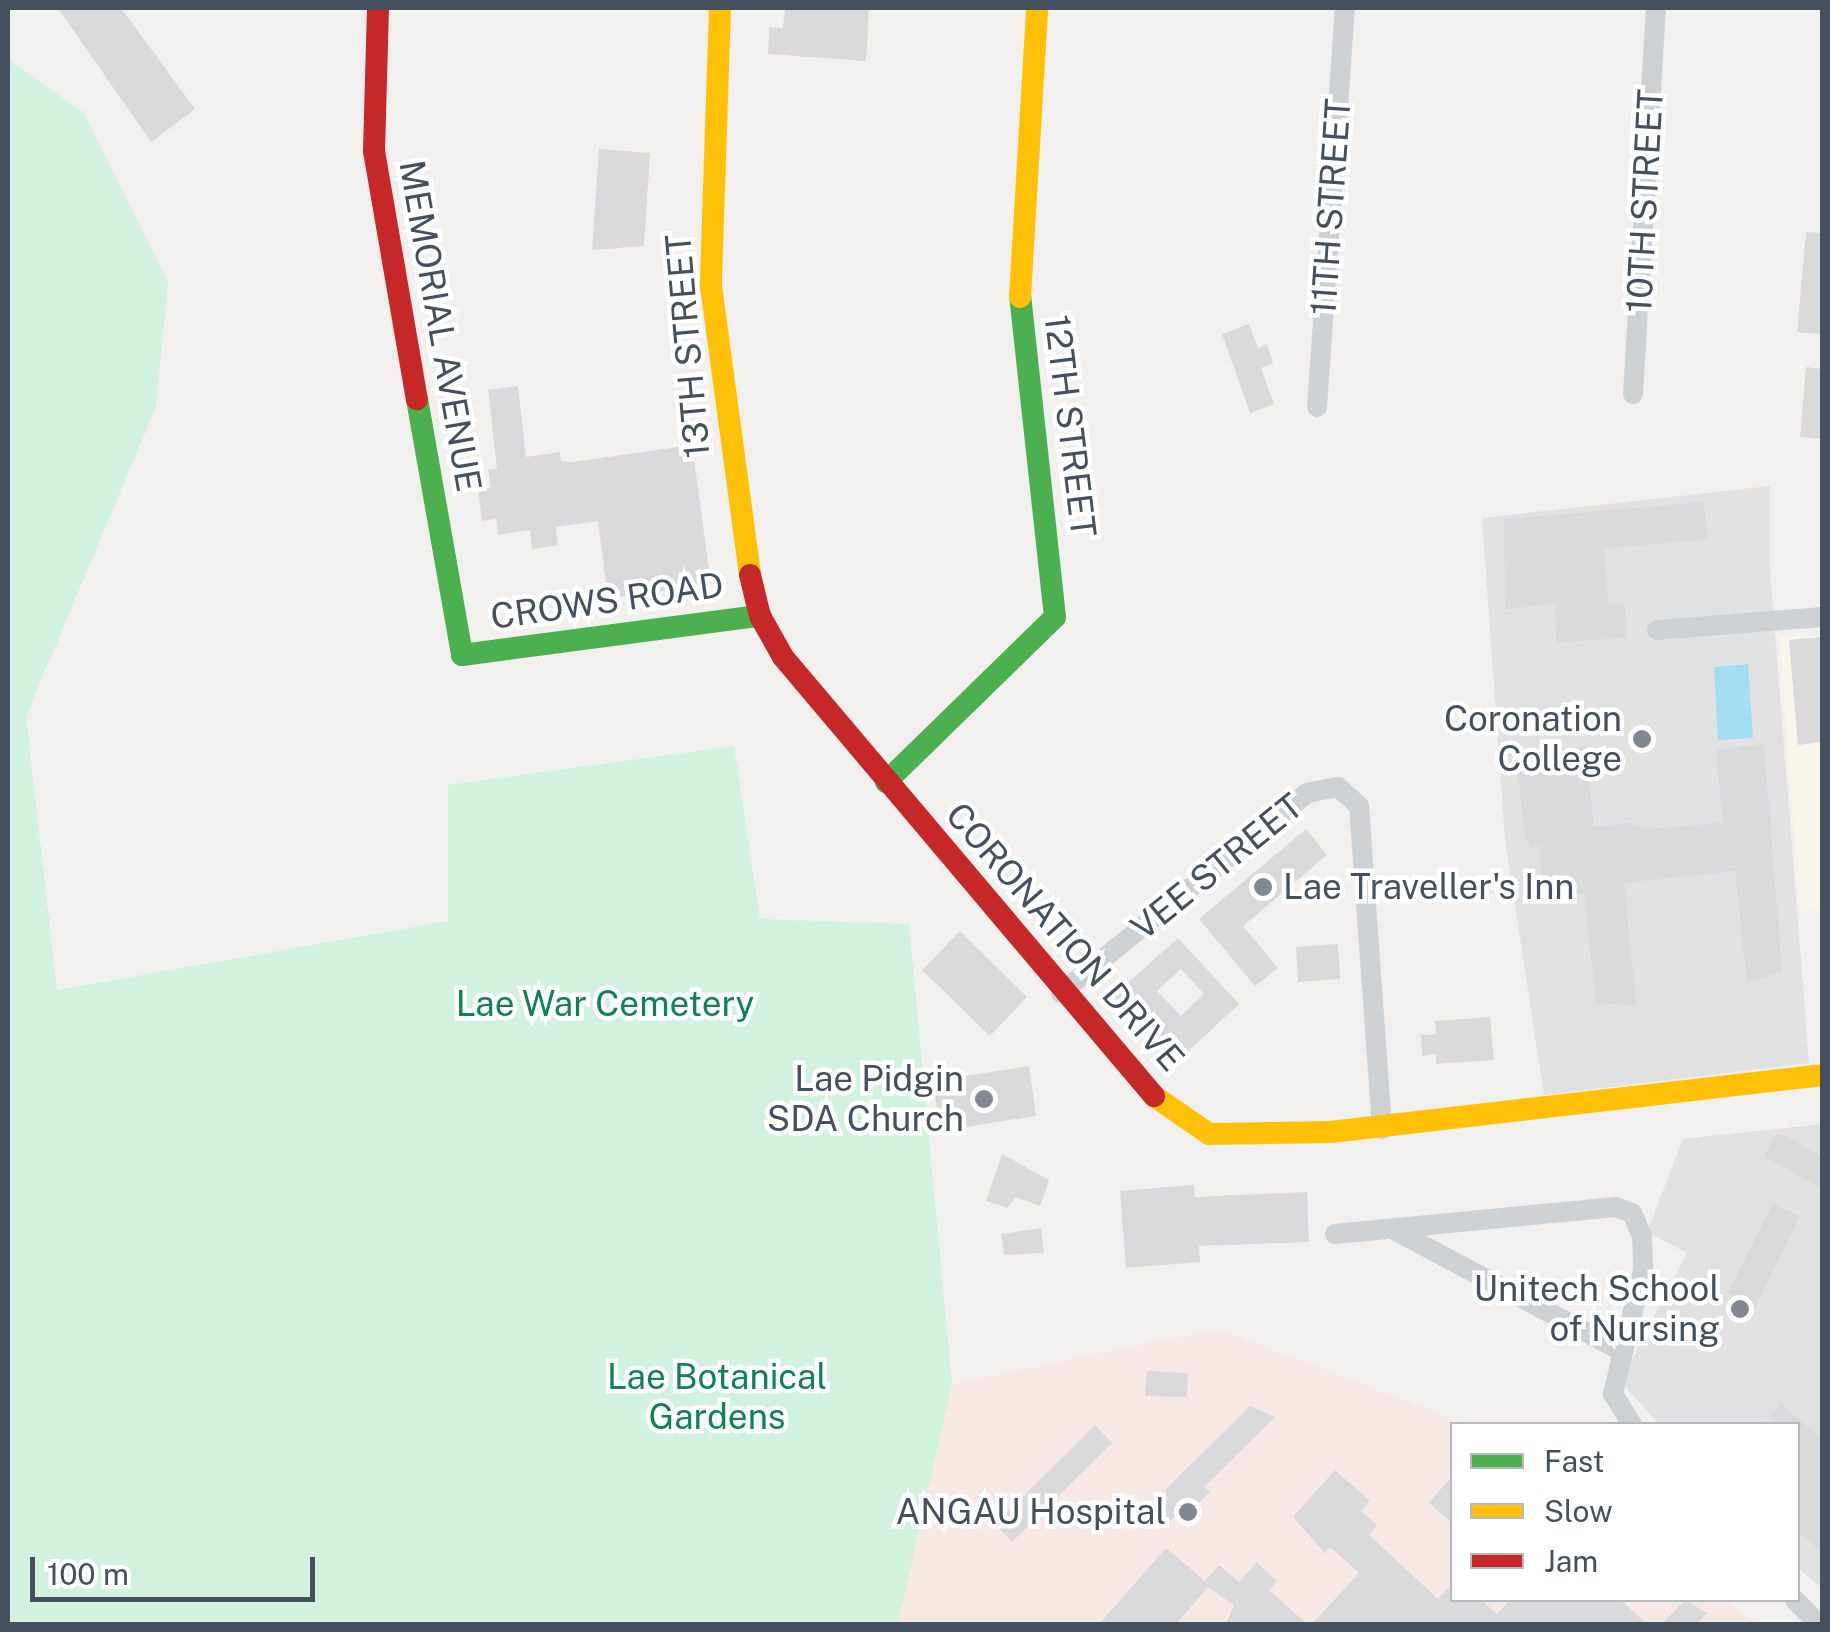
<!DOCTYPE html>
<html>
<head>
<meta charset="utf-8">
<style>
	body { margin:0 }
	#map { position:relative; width:1830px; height:1632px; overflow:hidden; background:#f1f0ef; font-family:"Public Sans",sans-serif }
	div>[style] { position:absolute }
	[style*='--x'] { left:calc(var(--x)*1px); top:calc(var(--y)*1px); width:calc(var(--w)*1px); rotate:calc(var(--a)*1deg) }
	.commercial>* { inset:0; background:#f8f5ea }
	.education>* { inset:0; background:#e2e1e2 }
	.medical>* { inset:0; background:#f8e8e5 }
	.green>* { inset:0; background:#d2f2e0 }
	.water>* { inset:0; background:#a2ddf4 }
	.building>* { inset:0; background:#d9d9db }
	.street>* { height:20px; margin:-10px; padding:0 10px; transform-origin:10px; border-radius:10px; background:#ced1d4 }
	.fast>* { height:22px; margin:-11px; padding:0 11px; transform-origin:11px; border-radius:11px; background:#4caf50 }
	.slow>* { height:22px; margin:-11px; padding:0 11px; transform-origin:11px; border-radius:11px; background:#ffc107 }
	.jam>* { height:22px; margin:-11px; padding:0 11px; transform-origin:11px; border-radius:11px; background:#c62828 }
	.dots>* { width:28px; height:28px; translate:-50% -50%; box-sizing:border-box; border:5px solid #fff; border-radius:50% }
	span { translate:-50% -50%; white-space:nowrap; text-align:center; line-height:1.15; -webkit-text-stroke:9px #fff; paint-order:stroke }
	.street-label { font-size:35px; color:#45505e }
	.poi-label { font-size:35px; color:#45505e }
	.right { translate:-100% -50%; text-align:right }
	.left { translate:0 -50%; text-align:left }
	.park-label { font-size:35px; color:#0c8350 }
	.frame { position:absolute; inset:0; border:10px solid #45505e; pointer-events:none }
	.legend { position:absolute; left:1450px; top:1422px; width:350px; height:180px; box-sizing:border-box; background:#fff; border:2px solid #b5b9bf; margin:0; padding:12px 18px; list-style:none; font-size:30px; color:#45505e }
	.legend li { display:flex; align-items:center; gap:20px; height:50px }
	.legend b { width:50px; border:2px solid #b5b9bf }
	.scale { position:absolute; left:30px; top:1557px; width:285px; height:45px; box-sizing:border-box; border:5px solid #45505e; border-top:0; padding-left:12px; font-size:30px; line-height:35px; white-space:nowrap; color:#45505e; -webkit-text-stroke:8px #fff; paint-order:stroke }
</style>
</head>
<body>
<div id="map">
	<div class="commercial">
		<div style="clip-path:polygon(1822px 635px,1822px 910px,1800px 912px,1779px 638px)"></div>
	</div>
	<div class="education">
		<div style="clip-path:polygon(1770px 486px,1770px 567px,1809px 1063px,1544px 1095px,1505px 840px,1482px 518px)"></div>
		<div style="clip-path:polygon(1822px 1124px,1822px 1588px,1798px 1568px,1798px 1424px,1659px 1424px,1625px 1387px,1629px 1365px,1687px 1253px,1647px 1232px,1683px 1139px)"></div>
	</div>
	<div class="medical">
		<div style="clip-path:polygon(1218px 1329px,1467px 1424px,1452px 1424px,1452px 1600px,1725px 1600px,1759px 1624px,898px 1624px,952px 1384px)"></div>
	</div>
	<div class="green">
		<div style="clip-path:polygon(8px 59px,83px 112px,168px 282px,156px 407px,26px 716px,57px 990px,448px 921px,448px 785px,734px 746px,760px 919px,909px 924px,952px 1384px,898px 1624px,8px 1624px)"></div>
	</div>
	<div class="water">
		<div style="clip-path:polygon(1748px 664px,1753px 738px,1718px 740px,1714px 667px)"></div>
	</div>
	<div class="building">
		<div style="clip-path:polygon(58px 8px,121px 8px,195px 109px,151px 142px)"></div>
		<div style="clip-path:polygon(785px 8px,869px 8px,866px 61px,768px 54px,769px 27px,783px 28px)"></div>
		<div style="clip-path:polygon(599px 149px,650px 153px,644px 246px,592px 250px)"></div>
		<div style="clip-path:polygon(1806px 232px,1822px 233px,1822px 334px,1797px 332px)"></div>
		<div style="clip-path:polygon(1249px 324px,1258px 348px,1267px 344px,1273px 363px,1261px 368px,1274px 404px,1250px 413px,1222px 334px)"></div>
		<div style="clip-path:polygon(1806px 367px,1822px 369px,1822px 439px,1800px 437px)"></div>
		<div style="clip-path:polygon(518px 386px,526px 457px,560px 452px,561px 461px,572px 462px,692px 445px,711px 584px,608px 599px,598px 521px,556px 527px,558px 545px,532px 549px,530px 530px,498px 535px,496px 519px,482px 521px,478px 489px,491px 488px,488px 470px,497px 469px,488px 390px)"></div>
		<div style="clip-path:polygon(1704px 502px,1707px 540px,1605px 548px,1608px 605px,1625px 604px,1626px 638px,1556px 642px,1555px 604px,1505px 609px,1504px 519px)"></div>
		<div style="clip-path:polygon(1822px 637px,1822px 742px,1798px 745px,1789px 640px)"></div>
		<div style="clip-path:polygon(1764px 744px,1782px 972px,1747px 982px,1735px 871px,1624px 883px,1636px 1006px,1596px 1003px,1584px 893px,1553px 897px,1552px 886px,1543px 887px,1539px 847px,1530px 848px,1524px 832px,1516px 754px,1586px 746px,1594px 827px,1628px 823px,1650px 829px,1723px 822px,1716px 750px)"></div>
		<div style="clip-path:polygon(1306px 829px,1327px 855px,1243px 926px,1278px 968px,1255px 986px,1199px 919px)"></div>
		<div style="clip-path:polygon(960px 931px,1027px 997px,990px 1036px,922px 970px)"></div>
		<div style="clip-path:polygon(evenodd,1178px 938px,1239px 1004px,1170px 1068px,1149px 1045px,1155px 1040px,1113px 996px,1178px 938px,1181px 969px,1204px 994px,1181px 1016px,1157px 991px,1181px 969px)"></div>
		<div style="clip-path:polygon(1338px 944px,1340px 979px,1298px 982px,1296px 947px)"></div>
		<div style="clip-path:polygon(1490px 1017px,1494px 1060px,1436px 1064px,1436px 1054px,1422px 1056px,1421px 1035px,1436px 1034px,1435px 1021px)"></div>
		<div style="clip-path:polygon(1029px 1066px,1036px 1116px,940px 1131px,933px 1081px)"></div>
		<div style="clip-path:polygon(1777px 1132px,1822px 1156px,1822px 1188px,1764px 1157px)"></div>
		<div style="clip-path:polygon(1002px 1154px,1049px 1180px,1040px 1206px,1016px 1197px,1007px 1208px,986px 1201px)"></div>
		<div style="clip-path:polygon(1194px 1185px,1195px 1197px,1307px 1192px,1309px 1242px,1199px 1246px,1200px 1262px,1126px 1268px,1120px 1191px)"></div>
		<div style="clip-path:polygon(1773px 1203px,1800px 1216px,1755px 1307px,1728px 1293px)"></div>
		<div style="clip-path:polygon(1041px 1228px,1044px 1253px,1004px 1255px,1001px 1234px)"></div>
		<div style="clip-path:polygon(1147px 1371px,1188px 1373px,1187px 1397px,1145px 1396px)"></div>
		<div style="clip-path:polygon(1781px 1404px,1822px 1439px,1822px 1552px,1798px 1532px,1798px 1424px,1764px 1424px)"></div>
		<div style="clip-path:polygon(1250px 1406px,1275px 1417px,1204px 1487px,1210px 1492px,1193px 1509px,1188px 1503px,1170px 1521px,1152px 1503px)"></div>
		<div style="clip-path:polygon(1095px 1425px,1112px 1443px,1012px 1542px,995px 1524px)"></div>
		<div style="clip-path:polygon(1335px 1470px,1370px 1501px,1361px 1511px,1377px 1525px,1369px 1535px,1438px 1599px,1452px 1584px,1452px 1600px,1481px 1600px,1497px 1614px,1510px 1600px,1620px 1600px,1648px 1624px,1312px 1624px,1359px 1573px,1330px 1547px,1325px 1553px,1293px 1517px)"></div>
		<div style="clip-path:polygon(1452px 1476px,1452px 1523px,1429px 1503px)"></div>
		<div style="clip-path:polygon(1166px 1548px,1205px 1581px,1219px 1565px,1239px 1582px,1257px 1562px,1277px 1581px,1269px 1590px,1307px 1624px,1226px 1624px,1234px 1605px,1208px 1587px,1176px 1624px,1099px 1624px)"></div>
		<div style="clip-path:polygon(1685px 1600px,1707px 1613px,1697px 1624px,1662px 1624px)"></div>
	</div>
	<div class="street">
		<div style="--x:1633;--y:394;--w:387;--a:-86.6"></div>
		<div style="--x:1317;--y:407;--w:400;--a:-86"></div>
		<div style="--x:1657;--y:630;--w:166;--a:-4.5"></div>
		<div style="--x:1061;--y:993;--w:317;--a:-39.1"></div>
		<div style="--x:1307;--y:793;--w:32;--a:-11"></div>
		<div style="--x:1338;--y:787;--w:28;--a:42"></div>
		<div style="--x:1359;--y:806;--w:324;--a:85.9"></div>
		<div style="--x:1394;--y:1230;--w:258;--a:28"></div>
		<div style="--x:1335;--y:1234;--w:282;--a:-5.5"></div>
		<div style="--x:1616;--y:1207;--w:17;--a:21"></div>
		<div style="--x:1632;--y:1213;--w:25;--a:67"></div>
		<div style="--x:1642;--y:1236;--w:34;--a:88"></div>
		<div style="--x:1643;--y:1270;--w:128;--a:103.6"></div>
		<div style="--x:1613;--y:1394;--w:36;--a:58"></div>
		<div style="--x:1795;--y:1600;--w:33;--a:46"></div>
	</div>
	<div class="fast">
		<div style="--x:417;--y:399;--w:260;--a:80"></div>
		<div style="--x:462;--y:655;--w:301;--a:-7.5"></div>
		<div style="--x:886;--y:782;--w:236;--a:-44.3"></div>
		<div style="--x:1055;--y:617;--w:322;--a:-96.2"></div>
	</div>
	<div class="slow">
		<div style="--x:720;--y:8;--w:278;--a:91.9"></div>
		<div style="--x:711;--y:286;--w:292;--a:82.3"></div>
		<div style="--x:1020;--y:297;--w:289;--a:-86.6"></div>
		<div style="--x:1154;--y:1096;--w:67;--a:34.6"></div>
		<div style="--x:1209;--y:1134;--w:122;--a:-0.9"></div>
		<div style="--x:1331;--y:1132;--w:494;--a:-6.6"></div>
	</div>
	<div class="jam">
		<div style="--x:378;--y:8;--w:143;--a:91.6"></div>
		<div style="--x:374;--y:151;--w:252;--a:80.2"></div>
		<div style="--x:750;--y:575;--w:42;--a:76.3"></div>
		<div style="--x:760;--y:616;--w:47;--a:60.7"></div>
		<div style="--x:783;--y:657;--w:575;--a:49.8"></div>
	</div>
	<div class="dots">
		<div style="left:1642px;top:739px;background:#818891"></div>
		<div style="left:1263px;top:887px;background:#818891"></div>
		<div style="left:984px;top:1099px;background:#818891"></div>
		<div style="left:1740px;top:1309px;background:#818891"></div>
		<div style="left:1188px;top:1512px;background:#818891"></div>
	</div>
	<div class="street-label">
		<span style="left:1645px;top:201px;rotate:-87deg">10TH STREET</span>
		<span style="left:1331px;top:207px;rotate:-86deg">11TH STREET</span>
		<span style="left:440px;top:326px;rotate:80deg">MEMORIAL AVENUE</span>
		<span style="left:688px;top:346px;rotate:-95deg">13TH STREET</span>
		<span style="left:1070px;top:426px;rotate:83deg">12TH STREET</span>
		<span style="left:607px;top:601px;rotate:-8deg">CROWS ROAD</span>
		<span style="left:1217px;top:867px;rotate:-39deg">VEE STREET</span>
		<span style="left:1065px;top:937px;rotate:49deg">CORONATION DRIVE</span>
	</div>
	<div class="poi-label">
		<span class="right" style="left:1622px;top:739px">Coronation<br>College</span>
		<span class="left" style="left:1283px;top:887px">Lae Traveller's Inn</span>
		<span class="right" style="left:964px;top:1099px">Lae Pidgin<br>SDA Church</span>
		<span class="right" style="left:1720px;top:1309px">Unitech School<br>of Nursing</span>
		<span class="right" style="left:1166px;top:1512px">ANGAU Hospital</span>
	</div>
	<div class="park-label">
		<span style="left:605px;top:1004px">Lae War Cemetery</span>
		<span style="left:717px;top:1397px">Lae Botanical<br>Gardens</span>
	</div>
	<div class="frame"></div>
	<ul class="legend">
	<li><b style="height:12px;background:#4caf50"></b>Fast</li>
	<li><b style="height:12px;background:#ffc107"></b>Slow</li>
	<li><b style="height:12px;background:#c62828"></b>Jam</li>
	</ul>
	<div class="scale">100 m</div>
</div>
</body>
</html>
